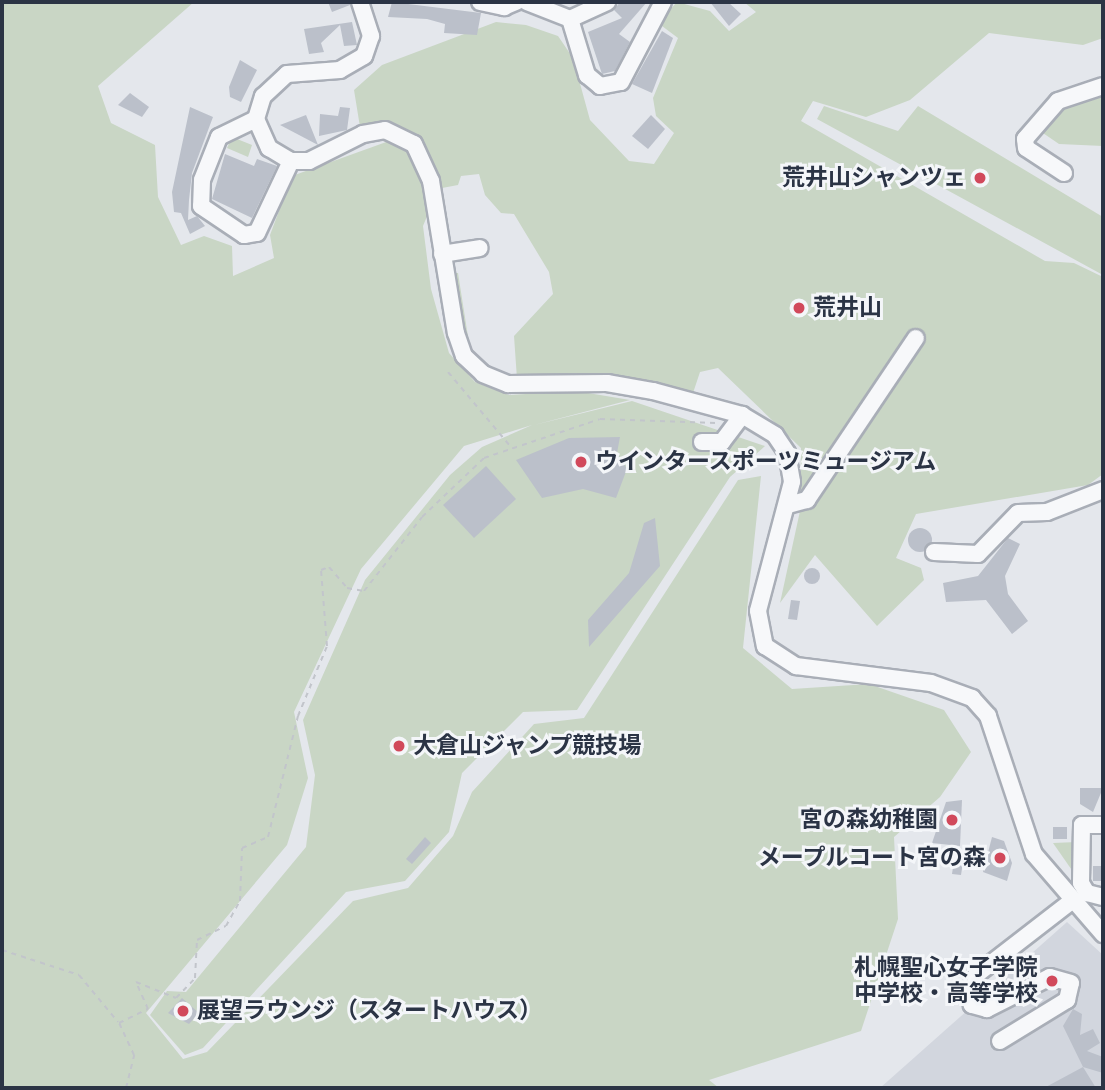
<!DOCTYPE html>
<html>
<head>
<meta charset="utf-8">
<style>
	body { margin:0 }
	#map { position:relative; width:1105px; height:1090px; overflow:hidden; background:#e4e7ec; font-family:"Source Sans 3","Noto Sans JP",sans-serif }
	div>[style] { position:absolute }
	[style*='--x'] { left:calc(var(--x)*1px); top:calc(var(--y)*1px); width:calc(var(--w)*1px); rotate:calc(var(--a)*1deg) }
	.built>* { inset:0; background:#d2d6de }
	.green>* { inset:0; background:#c9d6c5 }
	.building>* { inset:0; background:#bbc0ca }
	.round { border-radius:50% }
	.path>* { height:2px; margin-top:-1px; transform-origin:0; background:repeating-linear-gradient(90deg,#c2c5cb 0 5px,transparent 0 10px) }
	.roads { filter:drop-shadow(2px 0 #a9aeb7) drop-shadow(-2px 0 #a9aeb7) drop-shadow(0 2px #a9aeb7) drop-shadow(0 -2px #a9aeb7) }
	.minor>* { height:16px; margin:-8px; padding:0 8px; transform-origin:8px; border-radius:8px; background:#f7f8fa }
	.dots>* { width:19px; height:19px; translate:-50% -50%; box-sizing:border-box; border:4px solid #f4f6f9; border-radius:50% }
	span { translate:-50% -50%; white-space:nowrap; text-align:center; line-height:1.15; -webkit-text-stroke:6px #f4f6f9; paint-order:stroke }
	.poi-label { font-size:23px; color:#2b3445; font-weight:700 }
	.right { translate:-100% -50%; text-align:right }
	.left { translate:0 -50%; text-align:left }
	.frame { position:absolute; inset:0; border:4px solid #2b3445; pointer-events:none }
</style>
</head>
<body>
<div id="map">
	<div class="built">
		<div style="clip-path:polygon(1067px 922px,1103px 955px,1103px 1088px,880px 1088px)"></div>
	</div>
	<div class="green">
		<div style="clip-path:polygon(2px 2px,194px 2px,98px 86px,111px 123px,155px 145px,158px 197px,181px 245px,204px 236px,232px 246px,233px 276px,274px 258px,270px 235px,292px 176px,389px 141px,411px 154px,418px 169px,430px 209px,423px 226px,431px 289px,449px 353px,475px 382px,509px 395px,576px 391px,630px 400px,534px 425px,632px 401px,765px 446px,730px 477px,577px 710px,523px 712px,462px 773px,449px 832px,405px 881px,346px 892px,203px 1048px,185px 1055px,150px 1015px,167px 991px,186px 992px,306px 847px,315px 775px,303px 720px,365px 580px,450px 475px,482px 447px,532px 425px,464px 446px,361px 569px,294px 712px,308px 778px,287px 845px,146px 1013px,183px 1059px,207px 1052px,353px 901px,408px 888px,453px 836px,472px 792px,534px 724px,584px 718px,738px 480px,761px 476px,743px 648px,792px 689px,869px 684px,944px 710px,971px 752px,940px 797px,894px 837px,898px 919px,861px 1031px,709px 1080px,719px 1088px,2px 1088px)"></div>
		<div style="clip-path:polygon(677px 2px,710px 11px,729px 31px,756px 12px,744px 2px,1103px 2px,1103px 38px,1083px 45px,989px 33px,910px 100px,866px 117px,813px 101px,801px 121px,1045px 261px,1074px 263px,1103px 277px,1103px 474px,1088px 485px,916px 514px,896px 558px,921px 568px,924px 580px,877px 626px,815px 555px,780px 603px,800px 511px,801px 448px,718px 368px,700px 372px,692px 396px,517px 379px,514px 336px,553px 294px,549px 272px,514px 214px,501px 213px,485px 195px,479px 174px,461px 176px,458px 185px,442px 188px,445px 240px,435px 176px,424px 147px,401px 129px,360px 127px,354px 90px,382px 65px,496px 22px,526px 25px,558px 36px,573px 58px,590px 120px,629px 161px,654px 164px,674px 133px,656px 116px,653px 98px,678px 38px,658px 23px)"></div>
		<div style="clip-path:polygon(1103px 91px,1103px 146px,1059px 144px,1040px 131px,1068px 102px)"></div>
		<div style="clip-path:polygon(824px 106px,898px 131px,918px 106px,1103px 217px,1103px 275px,817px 119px)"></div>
		<div style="clip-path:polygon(232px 137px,252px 145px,248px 157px,227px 148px)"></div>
		<div style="clip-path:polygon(451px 273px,458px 273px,469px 343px,465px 346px)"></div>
		<div style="clip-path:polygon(1077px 842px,1076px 876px,1053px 843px)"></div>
	</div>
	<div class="building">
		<div style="clip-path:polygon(328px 2px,350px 2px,350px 5px,332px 12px)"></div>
		<div style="clip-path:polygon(392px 2px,481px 13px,477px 35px,444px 33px,445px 24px,427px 19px,388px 17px)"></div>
		<div style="clip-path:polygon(620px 2px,647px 2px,619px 34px,630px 42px,615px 71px,602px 74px,588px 32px,622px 18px,614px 10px)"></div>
		<div style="clip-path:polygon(710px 2px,728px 2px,741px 14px,729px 26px)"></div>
		<div style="clip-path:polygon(352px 22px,357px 45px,344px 46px,340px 25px,321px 43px,324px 52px,309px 54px,304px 29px)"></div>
		<div style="clip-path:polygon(662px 31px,673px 38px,652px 93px,632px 84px)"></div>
		<div style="clip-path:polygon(240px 60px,257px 70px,241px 102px,230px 97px,229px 87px)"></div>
		<div style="clip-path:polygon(130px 93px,149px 107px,142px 117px,118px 105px)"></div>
		<div style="clip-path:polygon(190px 107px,213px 117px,192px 173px,189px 200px,188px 220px,197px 216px,205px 226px,190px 234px,181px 213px,174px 212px,172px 192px)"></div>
		<div style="clip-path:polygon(340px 107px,350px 108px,347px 130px,319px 136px,320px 114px,338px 116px)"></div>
		<div style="clip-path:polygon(306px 115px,318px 145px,280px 125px)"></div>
		<div style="clip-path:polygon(651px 115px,665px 129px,648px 149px,632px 136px)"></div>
		<div style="clip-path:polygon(225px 154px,254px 166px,257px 159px,277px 166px,252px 218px,212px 199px)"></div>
		<div style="clip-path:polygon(620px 437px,617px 453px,627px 469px,616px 498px,583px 489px,542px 498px,516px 460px,569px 438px)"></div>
		<div style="clip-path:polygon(486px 466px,516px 499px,474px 538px,443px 505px)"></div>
		<div style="clip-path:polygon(655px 518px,660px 566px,589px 647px,588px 620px,629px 573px,644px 523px)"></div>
		<div class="round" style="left:908px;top:528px;width:24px;height:24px"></div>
		<div style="clip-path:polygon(1008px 538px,1020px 544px,1005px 576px,1008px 594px,1028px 621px,1012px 634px,986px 600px,946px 602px,943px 583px,978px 576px)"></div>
		<div class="round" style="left:804px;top:568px;width:16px;height:16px"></div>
		<div style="clip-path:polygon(791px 600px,800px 601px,797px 620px,788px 619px)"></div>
		<div style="clip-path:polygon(1080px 788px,1103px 788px,1093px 812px,1080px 804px)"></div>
		<div style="clip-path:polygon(962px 800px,960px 846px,932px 843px,946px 802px)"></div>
		<div style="clip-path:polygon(1053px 827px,1067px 827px,1067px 839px,1053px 839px)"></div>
		<div style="clip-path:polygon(425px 837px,431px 843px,412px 864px,406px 859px)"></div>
		<div style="clip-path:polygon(992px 837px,1004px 841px,1012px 863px,1007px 881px,983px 872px)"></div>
		<div style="clip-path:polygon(954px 861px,963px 862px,961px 875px,952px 874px)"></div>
		<div style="clip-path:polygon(1093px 866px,1103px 866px,1103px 881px,1093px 881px)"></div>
		<div style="clip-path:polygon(182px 998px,199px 1013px,189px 1024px,168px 1013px)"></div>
		<div style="clip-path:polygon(1073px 1009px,1082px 1014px,1080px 1035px,1093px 1029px,1100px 1043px,1087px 1051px,1103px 1057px,1103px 1073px,1083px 1067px,1063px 1026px)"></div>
		<div style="clip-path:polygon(1083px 1067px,1096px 1088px,1044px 1088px)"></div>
	</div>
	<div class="path">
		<div style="--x:448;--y:372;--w:98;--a:50"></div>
		<div style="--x:2;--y:950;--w:81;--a:18"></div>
		<div style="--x:79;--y:975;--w:61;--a:50.3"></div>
		<div style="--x:126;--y:1088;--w:34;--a:-76"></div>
		<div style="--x:134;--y:1055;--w:35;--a:-115"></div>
		<div style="--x:119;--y:1023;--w:32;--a:-26"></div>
		<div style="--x:148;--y:1009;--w:30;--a:-114"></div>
		<div style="--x:136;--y:982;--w:43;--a:21.8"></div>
		<div style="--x:176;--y:998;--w:28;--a:-46"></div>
		<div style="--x:195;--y:978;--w:38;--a:-87"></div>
		<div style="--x:197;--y:940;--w:32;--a:-26"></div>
		<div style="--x:226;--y:926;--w:29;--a:-61"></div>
		<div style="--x:240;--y:901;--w:53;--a:-87.8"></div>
		<div style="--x:242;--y:848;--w:28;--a:-23"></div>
		<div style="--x:268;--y:837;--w:125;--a:-76.1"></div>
		<div style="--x:298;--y:716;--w:76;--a:-67.5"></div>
		<div style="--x:327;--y:646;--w:76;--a:-94.5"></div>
		<div style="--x:321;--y:570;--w:9;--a:-21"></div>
		<div style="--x:329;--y:567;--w:28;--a:49"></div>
		<div style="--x:347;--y:588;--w:17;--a:10"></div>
		<div style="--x:364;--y:591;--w:94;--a:-51.9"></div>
		<div style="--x:422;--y:517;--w:86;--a:-43.6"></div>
		<div style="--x:484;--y:458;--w:122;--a:-18.6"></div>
		<div style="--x:600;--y:419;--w:116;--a:2"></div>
	</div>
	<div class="roads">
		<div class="minor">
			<div style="--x:360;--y:2;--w:36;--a:72"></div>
			<div style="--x:371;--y:36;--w:21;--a:109"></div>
			<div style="--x:364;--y:56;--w:28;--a:150"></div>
			<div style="--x:340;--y:70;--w:53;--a:175.7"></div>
			<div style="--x:287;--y:74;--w:33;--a:137"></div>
			<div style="--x:263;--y:96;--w:24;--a:107"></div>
			<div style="--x:256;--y:119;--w:32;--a:66"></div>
			<div style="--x:269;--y:148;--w:26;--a:31"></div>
			<div style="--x:291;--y:161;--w:18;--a:0"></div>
			<div style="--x:309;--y:161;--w:60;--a:-26.6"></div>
			<div style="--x:363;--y:134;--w:22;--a:-10"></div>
			<div style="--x:385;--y:130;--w:32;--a:26"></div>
			<div style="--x:414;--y:144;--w:41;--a:65.3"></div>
			<div style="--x:431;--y:181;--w:154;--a:80.7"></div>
			<div style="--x:456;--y:333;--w:24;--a:71"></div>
			<div style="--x:464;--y:356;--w:26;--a:43"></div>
			<div style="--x:483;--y:374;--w:27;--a:22"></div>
			<div style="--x:508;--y:384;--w:99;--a:-0.6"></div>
			<div style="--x:607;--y:383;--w:47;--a:9.9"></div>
			<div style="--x:653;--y:391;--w:92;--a:15.1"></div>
			<div style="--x:742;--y:415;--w:39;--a:31"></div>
			<div style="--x:775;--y:435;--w:22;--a:56"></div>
			<div style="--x:787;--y:453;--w:29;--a:80"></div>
			<div style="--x:792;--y:482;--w:133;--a:104.8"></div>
			<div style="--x:758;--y:611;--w:36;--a:79"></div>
			<div style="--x:765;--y:646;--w:37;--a:33"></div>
			<div style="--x:796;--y:666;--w:136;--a:7.2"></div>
			<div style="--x:931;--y:683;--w:44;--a:20.1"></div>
			<div style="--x:972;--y:698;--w:24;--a:48"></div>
			<div style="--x:988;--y:716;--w:145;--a:71.6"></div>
			<div style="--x:1034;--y:854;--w:106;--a:49.2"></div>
			<div style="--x:480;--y:2;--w:25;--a:12"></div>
			<div style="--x:504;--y:7;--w:13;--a:-23"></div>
			<div style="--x:527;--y:2;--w:46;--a:21.6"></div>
			<div style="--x:570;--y:19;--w:41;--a:-24.7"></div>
			<div style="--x:570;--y:19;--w:59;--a:73.1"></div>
			<div style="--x:587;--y:75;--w:17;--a:40"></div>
			<div style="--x:600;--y:86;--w:21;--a:-11"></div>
			<div style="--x:621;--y:82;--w:90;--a:-62.3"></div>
			<div style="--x:256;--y:119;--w:41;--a:154.1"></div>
			<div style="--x:219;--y:137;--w:46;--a:111.6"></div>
			<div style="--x:202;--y:180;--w:26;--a:92"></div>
			<div style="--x:201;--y:206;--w:52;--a:34"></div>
			<div style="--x:244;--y:235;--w:13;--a:-9"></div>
			<div style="--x:257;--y:233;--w:80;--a:-64.7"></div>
			<div style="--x:1064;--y:173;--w:45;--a:-146.7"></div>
			<div style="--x:1026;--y:148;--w:9;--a:-96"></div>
			<div style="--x:1025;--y:139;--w:50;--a:-49"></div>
			<div style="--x:1058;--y:101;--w:47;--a:-18.4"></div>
			<div style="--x:442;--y:254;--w:38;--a:-9"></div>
			<div style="--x:702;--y:442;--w:20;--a:0"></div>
			<div style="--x:722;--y:442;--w:34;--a:-53"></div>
			<div style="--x:788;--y:505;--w:20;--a:-15"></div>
			<div style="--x:807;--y:500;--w:195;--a:-56.1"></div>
			<div style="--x:934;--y:552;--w:44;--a:2.6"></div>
			<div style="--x:978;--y:554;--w:57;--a:-45.7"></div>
			<div style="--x:1018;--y:513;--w:29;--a:-2"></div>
			<div style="--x:1047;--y:512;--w:60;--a:-21.4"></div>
			<div style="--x:1103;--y:825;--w:21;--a:180"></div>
			<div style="--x:1082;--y:825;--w:58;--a:91"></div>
			<div style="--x:1081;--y:883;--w:12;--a:59"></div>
			<div style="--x:1087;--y:893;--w:16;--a:14"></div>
			<div style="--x:1000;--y:1041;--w:79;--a:-31.5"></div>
			<div style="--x:1067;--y:1000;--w:17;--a:-77"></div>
			<div style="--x:1071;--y:983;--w:22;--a:-164"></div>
			<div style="--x:1050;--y:977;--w:71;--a:153.1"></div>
			<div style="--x:987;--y:1009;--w:16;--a:-165"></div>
			<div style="--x:972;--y:1005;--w:30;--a:-82"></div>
			<div style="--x:976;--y:975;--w:123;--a:-37.7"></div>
		</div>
	</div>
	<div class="dots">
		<div style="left:980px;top:178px;background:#d1495b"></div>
		<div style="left:799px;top:308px;background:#d1495b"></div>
		<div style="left:581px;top:462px;background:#d1495b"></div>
		<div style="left:399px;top:746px;background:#d1495b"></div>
		<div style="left:952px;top:820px;background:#d1495b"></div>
		<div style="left:1000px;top:858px;background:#d1495b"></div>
		<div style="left:1052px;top:981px;background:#d1495b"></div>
		<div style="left:183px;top:1011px;background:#d1495b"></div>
	</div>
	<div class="poi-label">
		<span class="right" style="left:966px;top:178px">荒井山シャンツェ</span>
		<span class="left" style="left:813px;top:308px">荒井山</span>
		<span class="left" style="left:595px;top:462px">ウインタースポーツミュージアム</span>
		<span class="left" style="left:413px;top:746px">大倉山ジャンプ競技場</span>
		<span class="right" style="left:938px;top:820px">宮の森幼稚園</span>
		<span class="right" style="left:986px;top:858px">メープルコート宮の森</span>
		<span class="right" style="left:1038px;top:981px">札幌聖心女子学院<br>中学校・高等学校</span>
		<span class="left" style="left:197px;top:1011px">展望ラウンジ（スタートハウス）</span>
	</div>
	<div class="frame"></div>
</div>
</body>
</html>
